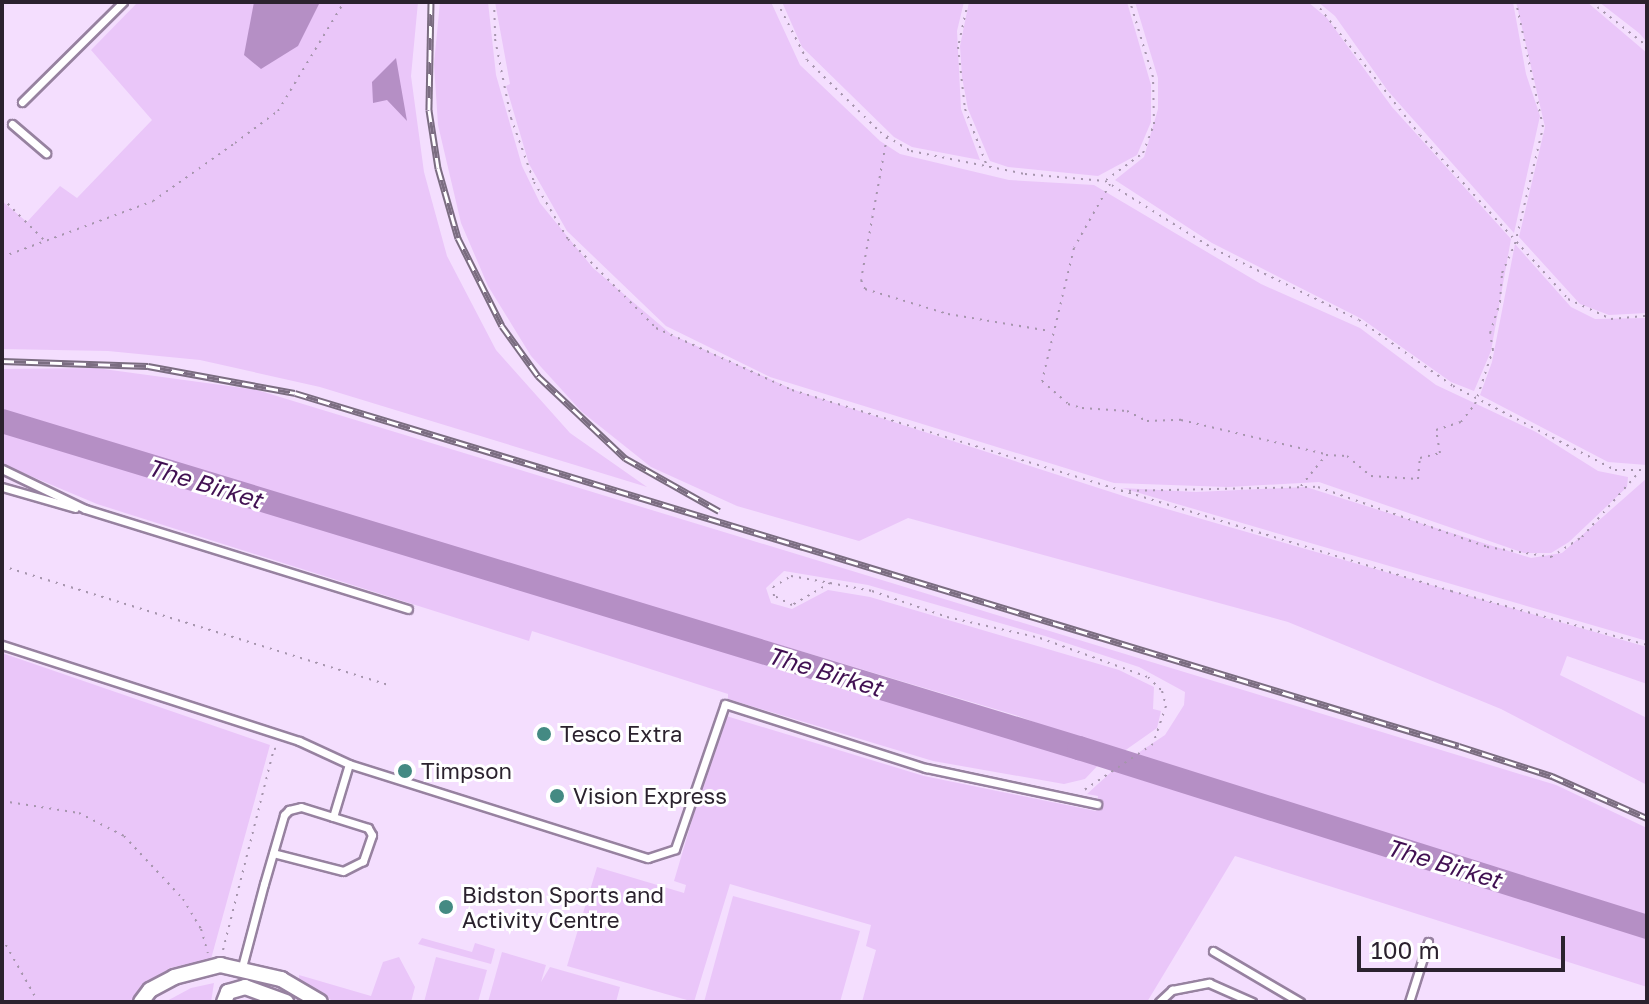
<!DOCTYPE html>
<html>
<head>
<meta charset="utf-8">
<style>
	body { margin:0 }
	#map { position:relative; width:1649px; height:1004px; overflow:hidden; background:#f4defe; font-family:"Golos Text",sans-serif }
	div>[style] { position:absolute }
	[style*='--x'] { left:calc(var(--x)*1px); top:calc(var(--y)*1px); width:calc(var(--w)*1px); rotate:calc(var(--a)*1deg) }
	.green>* { inset:0; background:#eac6f9 }
	.water>* { inset:0; background:#b58fc5 }
	.river>* { height:24px; margin:-12px; padding:0 12px; transform-origin:12px; border-radius:12px; background:#b58fc5 }
	.path>* { height:2px; margin-top:-1px; transform-origin:0; background:repeating-linear-gradient(90deg,#a695ad 0 2px,transparent 0 8px) }
	.roads { filter:drop-shadow(2px 0 #9782a0) drop-shadow(-2px 0 #9782a0) drop-shadow(0 2px #9782a0) drop-shadow(0 -2px #9782a0) }
	.lane>* { height:7px; margin:-3.5px; padding:0 3.5px; transform-origin:3.5px; border-radius:3.5px; background:#fff }
	.street>* { height:14px; margin:-7px; padding:0 7px; transform-origin:7px; border-radius:7px; background:#fff }
	.rail>* { height:7px; margin-top:-3.5px; transform-origin:0; background:repeating-linear-gradient(90deg,#fff 0 12px,#7b6d81 0 24px); box-sizing:border-box; border-block:2px solid #7b6d81 }
	.dots>* { width:22px; height:22px; translate:-50% -50%; box-sizing:border-box; border:4px solid #fff; border-radius:50% }
	span { translate:-50% -50%; white-space:nowrap; text-align:center; line-height:1.15; -webkit-text-stroke:6px #fff; paint-order:stroke }
	.poi-label { font-size:22px; color:#2b222e }
	.left { translate:0 -50%; text-align:left }
	.water-label { font-size:24px; color:#411052; font-style:italic }
	.frame { position:absolute; inset:0; border:4px solid #2b222e; pointer-events:none }
	.scale { position:absolute; left:1357px; top:936px; width:208px; height:36px; box-sizing:border-box; border:4px solid #2b222e; border-top:0; padding-left:10px; font-size:24px; line-height:28px; white-space:nowrap; color:#2b222e; -webkit-text-stroke:6px #fff; paint-order:stroke }
</style>
</head>
<body>
<div id="map">
	<div class="green">
		<div style="clip-path:polygon(138px 2px,418px 2px,411px 76px,424px 172px,447px 256px,496px 350px,570px 433px,647px 487px,320px 387px,200px 360px,108px 351px,2px 349px,2px 201px,27px 222px,60px 186px,77px 198px,152px 120px,91px 50px)"></div>
		<div style="clip-path:polygon(440px 2px,488px 2px,496px 75px,522px 166px,540px 203px,593px 268px,672px 335px,794px 390px,1139px 501px,1647px 647px,1647px 684px,1567px 656px,1560px 675px,1647px 718px,1647px 785px,1501px 709px,1288px 622px,908px 518px,859px 541px,737px 506px,651px 467px,582px 412px,531px 356px,488px 286px,461px 223px,438px 125px,434px 64px)"></div>
		<div style="clip-path:polygon(495px 2px,771px 2px,800px 65px,880px 141px,900px 154px,1009px 180px,1094px 185px,1261px 284px,1360px 328px,1436px 385px,1536px 432px,1598px 471px,1628px 477px,1627px 487px,1569px 542px,1551px 553px,1524px 553px,1319px 482px,1228px 487px,1114px 483px,770px 377px,666px 326px,567px 231px,529px 164px,506px 86px,510px 84px)"></div>
		<div style="clip-path:polygon(782px 2px,964px 2px,957px 31px,961px 109px,980px 160px,912px 147px,894px 137px,802px 47px)"></div>
		<div style="clip-path:polygon(969px 2px,1127px 2px,1151px 85px,1151px 122px,1137px 155px,1098px 176px,1008px 167px,990px 161px,968px 109px,962px 77px,960px 46px)"></div>
		<div style="clip-path:polygon(1135px 2px,1308px 2px,1327px 18px,1392px 107px,1511px 239px,1491px 351px,1474px 391px,1451px 382px,1362px 319px,1212px 243px,1115px 180px,1144px 157px,1158px 109px,1158px 78px)"></div>
		<div style="clip-path:polygon(1318px 2px,1513px 2px,1526px 74px,1540px 116px,1514px 233px,1388px 91px,1335px 16px)"></div>
		<div style="clip-path:polygon(1516px 2px,1587px 2px,1647px 53px,1647px 313px,1609px 315px,1580px 304px,1519px 237px,1545px 127px)"></div>
		<div style="clip-path:polygon(1599px 2px,1647px 2px,1647px 42px,1639px 33px)"></div>
		<div style="clip-path:polygon(1515px 244px,1571px 307px,1595px 319px,1647px 318px,1647px 465px,1608px 462px,1480px 395px,1492px 362px)"></div>
		<div style="clip-path:polygon(96px 368px,257px 390px,1556px 785px,1647px 828px,1647px 918px,1129px 759px,1165px 735px,1184px 705px,1185px 692px,1139px 667px,1045px 636px,868px 585px,784px 571px,766px 588px,771px 603px,792px 609px,828px 590px,870px 597px,1119px 670px,1154px 687px,1153px 709px,1161px 711px,1157px 728px,1120px 754px,1015px 715px,2px 413px,2px 369px)"></div>
		<div style="clip-path:polygon(2px 423px,763px 660px,1102px 761px,1085px 779px,1064px 784px,933px 761px,728px 699px,728px 694px,532px 631px,529px 641px,97px 504px,2px 464px)"></div>
		<div style="clip-path:polygon(1647px 478px,1647px 641px,1122px 488px,1196px 492px,1306px 487px,1531px 558px,1562px 553px)"></div>
		<div style="clip-path:polygon(2px 653px,270px 745px,211px 959px,170px 968px,132px 1002px,2px 1002px)"></div>
		<div style="clip-path:polygon(723px 715px,924px 776px,1096px 811px,1098px 796px,1087px 794px,1120px 764px,1156px 784px,1647px 934px,1647px 987px,1235px 856px,1147px 1002px,862px 1002px,876px 950px,866px 946px,871px 925px,730px 884px,694px 1002px,567px 966px,597px 867px,684px 893px,686px 885px,674px 881px)"></div>
		<div style="clip-path:polygon(733px 896px,860px 931px,840px 1002px,704px 1002px)"></div>
		<div style="clip-path:polygon(422px 938px,472px 952px,475px 943px,495px 949px,491px 964px,418px 944px)"></div>
		<div style="clip-path:polygon(502px 952px,546px 965px,541px 982px,550px 967px,620px 987px,616px 1002px,488px 1002px)"></div>
		<div style="clip-path:polygon(399px 957px,415px 987px,411px 1002px,334px 1002px,299px 979px,299px 975px,371px 996px,383px 962px)"></div>
		<div style="clip-path:polygon(436px 957px,487px 970px,478px 1002px,424px 1002px)"></div>
		<div style="clip-path:polygon(214px 983px,211px 1002px,165px 1002px,191px 988px)"></div>
	</div>
	<div class="water">
		<div style="clip-path:polygon(254px 2px,320px 2px,298px 46px,261px 69px,244px 55px)"></div>
		<div style="clip-path:polygon(396px 58px,407px 121px,387px 100px,373px 103px,372px 82px)"></div>
	</div>
	<div class="river">
		<div style="--x:2;--y:421;--w:1126;--a:16.89"></div>
		<div style="--x:1079;--y:748;--w:596;--a:17.49"></div>
	</div>
	<div class="path">
		<div style="--x:494;--y:2;--w:37;--a:88"></div>
		<div style="--x:495;--y:39;--w:81;--a:78.6"></div>
		<div style="--x:511;--y:118;--w:68;--a:70.2"></div>
		<div style="--x:534;--y:182;--w:66;--a:59.2"></div>
		<div style="--x:568;--y:239;--w:125;--a:45.3"></div>
		<div style="--x:656;--y:328;--w:149;--a:24.5"></div>
		<div style="--x:792;--y:390;--w:689;--a:16.96"></div>
		<div style="--x:1451;--y:591;--w:203;--a:15.4"></div>
		<div style="--x:777;--y:2;--w:65;--a:62.7"></div>
		<div style="--x:807;--y:60;--w:103;--a:44.6"></div>
		<div style="--x:880;--y:132;--w:36;--a:32"></div>
		<div style="--x:911;--y:151;--w:116;--a:11.4"></div>
		<div style="--x:1025;--y:174;--w:80;--a:5"></div>
		<div style="--x:1105;--y:181;--w:128;--a:32"></div>
		<div style="--x:1214;--y:249;--w:161;--a:26.1"></div>
		<div style="--x:1359;--y:320;--w:115;--a:35.1"></div>
		<div style="--x:1453;--y:386;--w:182;--a:27.4"></div>
		<div style="--x:1615;--y:470;--w:32;--a:0"></div>
		<div style="--x:968;--y:2;--w:46;--a:102.5"></div>
		<div style="--x:958;--y:47;--w:62;--a:83.6"></div>
		<div style="--x:965;--y:109;--w:61;--a:68.9"></div>
		<div style="--x:1315;--y:2;--w:169;--a:51.7"></div>
		<div style="--x:1420;--y:135;--w:221;--a:47.9"></div>
		<div style="--x:1568;--y:299;--w:47;--a:24.9"></div>
		<div style="--x:1611;--y:319;--w:36;--a:-5"></div>
		<div style="--x:1591;--y:2;--w:71;--a:38.2"></div>
		<div style="--x:887;--y:137;--w:145;--a:100.3"></div>
		<div style="--x:861;--y:280;--w:10;--a:66"></div>
		<div style="--x:865;--y:289;--w:87;--a:16.8"></div>
		<div style="--x:948;--y:314;--w:103;--a:9.5"></div>
		<div style="--x:1106;--y:180;--w:46;--a:-36.1"></div>
		<div style="--x:1143;--y:153;--w:31;--a:-69"></div>
		<div style="--x:1154;--y:124;--w:47;--a:-91.2"></div>
		<div style="--x:1153;--y:77;--w:78;--a:-107"></div>
		<div style="--x:1110;--y:184;--w:73;--a:119.4"></div>
		<div style="--x:1074;--y:248;--w:137;--a:103.5"></div>
		<div style="--x:1042;--y:381;--w:35;--a:41"></div>
		<div style="--x:1068;--y:404;--w:15;--a:16"></div>
		<div style="--x:1082;--y:408;--w:45;--a:3.8"></div>
		<div style="--x:1127;--y:411;--w:22;--a:27"></div>
		<div style="--x:1147;--y:421;--w:34;--a:-2"></div>
		<div style="--x:1181;--y:420;--w:148;--a:13.3"></div>
		<div style="--x:2;--y:198;--w:61;--a:45"></div>
		<div style="--x:2;--y:257;--w:161;--a:-20.3"></div>
		<div style="--x:153;--y:201;--w:100;--a:-35.3"></div>
		<div style="--x:235;--y:143;--w:54;--a:-36.7"></div>
		<div style="--x:278;--y:111;--w:127;--a:-58.8"></div>
		<div style="--x:1301;--y:486;--w:40;--a:-51"></div>
		<div style="--x:1326;--y:455;--w:21;--a:3"></div>
		<div style="--x:1347;--y:456;--w:31;--a:40"></div>
		<div style="--x:1371;--y:476;--w:47;--a:3.7"></div>
		<div style="--x:1418;--y:479;--w:21;--a:-85"></div>
		<div style="--x:1420;--y:458;--w:21;--a:-14"></div>
		<div style="--x:1440;--y:453;--w:23;--a:-100"></div>
		<div style="--x:1436;--y:430;--w:26;--a:-18"></div>
		<div style="--x:1461;--y:422;--w:23;--a:-52"></div>
		<div style="--x:1475;--y:404;--w:57;--a:-71.6"></div>
		<div style="--x:1493;--y:350;--w:17;--a:-100"></div>
		<div style="--x:1490;--y:333;--w:33;--a:-72"></div>
		<div style="--x:1500;--y:302;--w:29;--a:-86"></div>
		<div style="--x:1502;--y:273;--w:32;--a:-66"></div>
		<div style="--x:1515;--y:244;--w:120;--a:-76.5"></div>
		<div style="--x:1543;--y:127;--w:128;--a:-102.2"></div>
		<div style="--x:1121;--y:491;--w:197;--a:-1.2"></div>
		<div style="--x:1318;--y:487;--w:179;--a:19.5"></div>
		<div style="--x:1487;--y:547;--w:65;--a:8.9"></div>
		<div style="--x:1551;--y:557;--w:37;--a:-33"></div>
		<div style="--x:1582;--y:537;--w:85;--a:-48.8"></div>
		<div style="--x:2;--y:566;--w:407;--a:17.1"></div>
		<div style="--x:830;--y:583;--w:44;--a:149.9"></div>
		<div style="--x:792;--y:605;--w:20;--a:-153"></div>
		<div style="--x:774;--y:596;--w:9;--a:-96"></div>
		<div style="--x:773;--y:587;--w:21;--a:-31"></div>
		<div style="--x:791;--y:576;--w:40;--a:10"></div>
		<div style="--x:830;--y:583;--w:43;--a:10.8"></div>
		<div style="--x:872;--y:591;--w:79;--a:19.1"></div>
		<div style="--x:947;--y:617;--w:95;--a:12.7"></div>
		<div style="--x:1040;--y:638;--w:115;--a:19.9"></div>
		<div style="--x:1148;--y:677;--w:20;--a:45"></div>
		<div style="--x:1162;--y:691;--w:16;--a:75"></div>
		<div style="--x:1166;--y:706;--w:40;--a:108.9"></div>
		<div style="--x:1153;--y:744;--w:83;--a:146.3"></div>
		<div style="--x:2;--y:801;--w:78;--a:8.9"></div>
		<div style="--x:79;--y:813;--w:51;--a:27.1"></div>
		<div style="--x:124;--y:836;--w:86;--a:46.9"></div>
		<div style="--x:183;--y:899;--w:35;--a:59"></div>
		<div style="--x:201;--y:929;--w:25;--a:74"></div>
		<div style="--x:2;--y:938;--w:73;--a:60.6"></div>
		<div style="--x:223;--y:950;--w:207;--a:-75.8"></div>
		<div style="--x:274;--y:749;--w:7;--a:-8"></div>
	</div>
	<div class="roads">
		<div class="lane">
			<div style="--x:22;--y:102;--w:142;--a:-44.7"></div>
			<div style="--x:12;--y:124;--w:45;--a:40.5"></div>
			<div style="--x:2;--y:469;--w:92;--a:25.7"></div>
			<div style="--x:85;--y:509;--w:338;--a:17.2"></div>
			<div style="--x:2;--y:487;--w:76;--a:16"></div>
			<div style="--x:2;--y:645;--w:312;--a:17.9"></div>
			<div style="--x:299;--y:741;--w:55;--a:24.7"></div>
			<div style="--x:349;--y:764;--w:313;--a:17.5"></div>
			<div style="--x:648;--y:858;--w:28;--a:-18"></div>
			<div style="--x:675;--y:849;--w:153;--a:-71"></div>
			<div style="--x:725;--y:704;--w:211;--a:17.7"></div>
			<div style="--x:926;--y:768;--w:175;--a:11.9"></div>
			<div style="--x:333;--y:817;--w:55;--a:-73.2"></div>
			<div style="--x:1213;--y:951;--w:101;--a:30.4"></div>
			<div style="--x:242;--y:967;--w:86;--a:-75.2"></div>
			<div style="--x:264;--y:884;--w:72;--a:-73.8"></div>
			<div style="--x:284;--y:815;--w:7;--a:-45"></div>
			<div style="--x:289;--y:810;--w:12;--a:-14"></div>
			<div style="--x:301;--y:807;--w:70;--a:17.4"></div>
			<div style="--x:368;--y:828;--w:8;--a:60"></div>
			<div style="--x:372;--y:835;--w:28;--a:109"></div>
			<div style="--x:363;--y:861;--w:22;--a:153"></div>
			<div style="--x:343;--y:871;--w:72;--a:-165.6"></div>
			<div style="--x:1159;--y:1002;--w:18;--a:-43"></div>
			<div style="--x:1172;--y:990;--w:38;--a:-11"></div>
			<div style="--x:1209;--y:983;--w:47;--a:23.8"></div>
			<div style="--x:1409;--y:1002;--w:63;--a:-72.4"></div>
		</div>
		<div class="street">
			<div style="--x:141;--y:1002;--w:15;--a:-53"></div>
			<div style="--x:150;--y:990;--w:27;--a:-28"></div>
			<div style="--x:174;--y:977;--w:48;--a:-14.6"></div>
			<div style="--x:220;--y:965;--w:63;--a:12.9"></div>
			<div style="--x:281;--y:979;--w:45;--a:30.5"></div>
			<div style="--x:224;--y:1002;--w:11;--a:-68"></div>
			<div style="--x:228;--y:992;--w:18;--a:-16"></div>
			<div style="--x:245;--y:987;--w:44;--a:20.1"></div>
		</div>
	</div>
	<div class="rail">
		<div style="--x:431;--y:2;--w:108;--a:91.1"></div>
		<div style="--x:429;--y:110;--w:59;--a:81.2"></div>
		<div style="--x:438;--y:168;--w:73;--a:74.1"></div>
		<div style="--x:458;--y:238;--w:98;--a:63.4"></div>
		<div style="--x:502;--y:326;--w:62;--a:54.2"></div>
		<div style="--x:538;--y:376;--w:120;--a:43.3"></div>
		<div style="--x:625;--y:458;--w:108;--a:29.4"></div>
		<div style="--x:2;--y:361;--w:146;--a:2"></div>
		<div style="--x:148;--y:366;--w:149;--a:10.4"></div>
		<div style="--x:295;--y:393;--w:1216;--a:16.87"></div>
		<div style="--x:1459;--y:746;--w:98;--a:17.9"></div>
		<div style="--x:1552;--y:776;--w:104;--a:23.9"></div>
	</div>
	<div class="dots">
		<div style="left:544px;top:734px;background:#448a83"></div>
		<div style="left:405px;top:771px;background:#448a83"></div>
		<div style="left:557px;top:796px;background:#448a83"></div>
		<div style="left:446px;top:907px;background:#448a83"></div>
	</div>
	<div class="poi-label">
		<span class="left" style="left:560px;top:734px">Tesco Extra</span>
		<span class="left" style="left:421px;top:771px">Timpson</span>
		<span class="left" style="left:573px;top:796px">Vision Express</span>
		<span class="left" style="left:462px;top:907px">Bidston Sports and<br>Activity Centre</span>
	</div>
	<div class="water-label">
		<span style="left:205px;top:483px;rotate:17deg">The Birket</span>
		<span style="left:825px;top:671px;rotate:17deg">The Birket</span>
		<span style="left:1444px;top:863px;rotate:17deg">The Birket</span>
	</div>
	<div class="frame"></div>
	<div class="scale">100 m</div>
</div>
</body>
</html>
